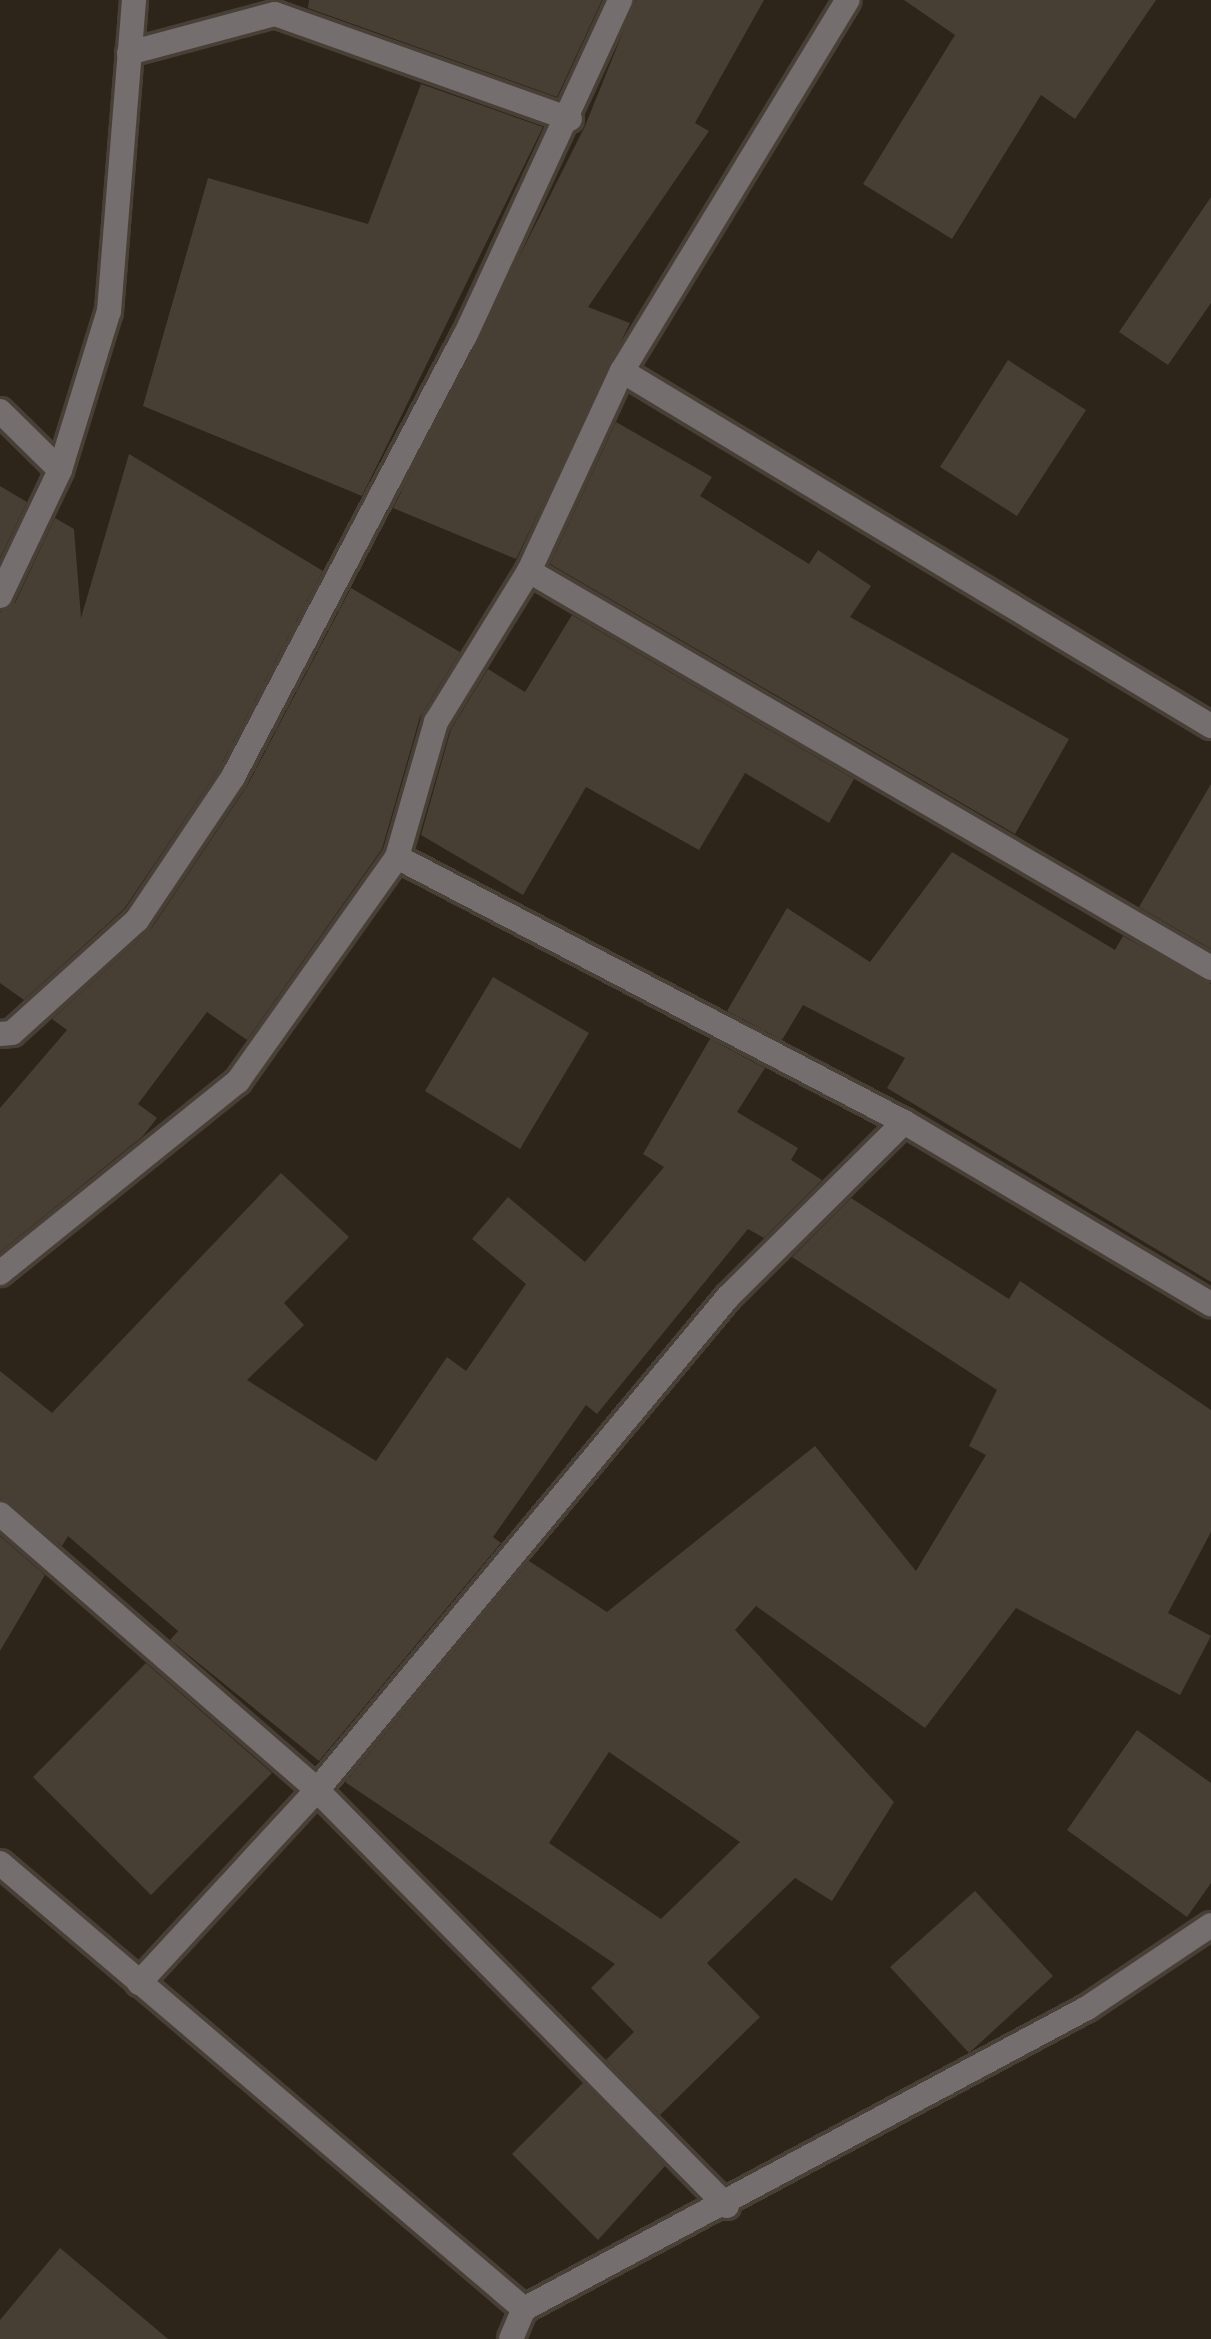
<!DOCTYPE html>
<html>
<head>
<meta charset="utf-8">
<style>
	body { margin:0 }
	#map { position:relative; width:1211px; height:2339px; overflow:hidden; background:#2d241a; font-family:"Roboto Condensed",sans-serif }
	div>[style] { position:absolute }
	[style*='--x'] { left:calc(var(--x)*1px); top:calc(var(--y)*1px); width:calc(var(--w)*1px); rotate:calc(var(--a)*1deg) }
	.building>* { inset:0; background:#483f34 }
	.roads { filter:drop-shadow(3px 0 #483f36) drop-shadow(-3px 0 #483f36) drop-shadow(0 3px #483f36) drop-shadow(0 -3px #483f36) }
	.minor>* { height:24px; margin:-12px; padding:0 12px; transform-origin:12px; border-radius:12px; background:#756e6e }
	span { translate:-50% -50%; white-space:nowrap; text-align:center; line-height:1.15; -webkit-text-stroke:9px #120e0a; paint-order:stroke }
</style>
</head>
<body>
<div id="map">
	<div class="building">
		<div style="clip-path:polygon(309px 0,602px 0,557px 97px,308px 8px)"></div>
		<div style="clip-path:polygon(636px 0,764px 0,695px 123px,709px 131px,588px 307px,630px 323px,516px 559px,393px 508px,585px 126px)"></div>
		<div style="clip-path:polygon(904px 0,1156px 0,1075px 119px,1041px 95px,952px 239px,863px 184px,955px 35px)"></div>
		<div style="clip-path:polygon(421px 84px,543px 127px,362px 496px,143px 406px,208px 178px,368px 224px)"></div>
		<div style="clip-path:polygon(1211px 197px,1211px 303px,1168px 365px,1119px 332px)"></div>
		<div style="clip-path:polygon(1008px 360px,1086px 410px,1017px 516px,940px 467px)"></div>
		<div style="clip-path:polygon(616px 422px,712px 477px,700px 496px,809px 564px,818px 550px,871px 586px,850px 617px,1069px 739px,1015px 834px,550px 564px)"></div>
		<div style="clip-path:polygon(129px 454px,323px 571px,219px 769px,124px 909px,24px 1000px,0 983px,0 612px,15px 603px,55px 518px,74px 529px,81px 618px)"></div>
		<div style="clip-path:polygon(0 486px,27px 502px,0 558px)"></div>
		<div style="clip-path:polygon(351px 588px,460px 652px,420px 717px,382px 849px,247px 1040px,207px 1012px,138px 1104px,157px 1118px,143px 1136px,0 1252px,0 1108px,67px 1030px,52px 1019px,151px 929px,247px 786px)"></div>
		<div style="clip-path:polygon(572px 615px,854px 779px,829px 823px,745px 773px,699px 850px,586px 787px,523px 895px,421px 835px,451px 729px,488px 669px,525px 692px)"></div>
		<div style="clip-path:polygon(1211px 784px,1211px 949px,1139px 907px)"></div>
		<div style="clip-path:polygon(952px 852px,1115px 950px,1123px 936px,1211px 984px,1211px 1282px,887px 1088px,905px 1058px,803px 1005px,782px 1040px,727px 1011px,787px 908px,870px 962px)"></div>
		<div style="clip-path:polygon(493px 977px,589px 1033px,520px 1149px,425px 1091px)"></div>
		<div style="clip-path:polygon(710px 1039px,765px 1068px,737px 1112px,798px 1148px,791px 1160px,822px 1180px,764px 1238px,748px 1229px,597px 1414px,586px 1405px,493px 1537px,501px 1543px,319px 1761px,170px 1640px,178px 1631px,68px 1536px,62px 1546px,0 1498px,0 1371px,52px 1413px,281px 1173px,349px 1237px,284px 1303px,304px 1325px,247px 1380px,376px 1461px,447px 1357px,466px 1371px,526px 1284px,472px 1239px,508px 1197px,585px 1262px,664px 1167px,643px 1154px)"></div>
		<div style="clip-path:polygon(evenodd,851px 1198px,1009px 1299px,1020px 1281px,1211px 1410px,1211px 1532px,1168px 1613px,1211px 1636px,1180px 1695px,1016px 1608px,925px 1728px,756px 1606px,735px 1630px,894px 1802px,832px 1901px,795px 1878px,707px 1963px,760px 2017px,660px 2115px,606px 2060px,634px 2032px,591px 1988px,615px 1964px,345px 1782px,529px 1561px,607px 1612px,815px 1446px,916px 1571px,986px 1455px,969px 1446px,997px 1390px,792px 1257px,851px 1198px,609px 1752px,740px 1842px,661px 1919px,549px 1843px,609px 1752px)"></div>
		<div style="clip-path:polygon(0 1536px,45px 1575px,0 1651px)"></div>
		<div style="clip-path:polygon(146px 1663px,272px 1773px,151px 1895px,33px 1777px)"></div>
		<div style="clip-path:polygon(1137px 1730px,1211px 1783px,1211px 1883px,1187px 1917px,1067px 1830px)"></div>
		<div style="clip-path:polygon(975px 1891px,1053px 1976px,969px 2053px,890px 1967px)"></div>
		<div style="clip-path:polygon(583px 2083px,665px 2166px,598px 2240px,512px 2154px)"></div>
		<div style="clip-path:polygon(60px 2248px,168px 2339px,0 2339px,0 2320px)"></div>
	</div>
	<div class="roads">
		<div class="minor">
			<div style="--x:129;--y:53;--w:151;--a:-15"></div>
			<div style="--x:275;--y:14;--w:313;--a:19.6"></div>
			<div style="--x:622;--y:371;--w:688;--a:31.08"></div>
			<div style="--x:0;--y:411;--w:84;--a:44.5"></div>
			<div style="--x:529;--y:571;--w:789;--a:30.2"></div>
			<div style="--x:0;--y:596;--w:140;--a:-64.5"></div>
			<div style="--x:60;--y:470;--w:166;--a:-72.9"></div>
			<div style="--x:109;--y:311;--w:312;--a:-85.4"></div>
			<div style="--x:397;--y:857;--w:572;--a:27.6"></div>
			<div style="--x:904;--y:1122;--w:357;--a:30.7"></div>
			<div style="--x:0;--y:1034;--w:12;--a:-5"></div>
			<div style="--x:12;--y:1033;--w:169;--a:-42.1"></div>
			<div style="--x:137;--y:920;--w:172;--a:-56.1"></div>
			<div style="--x:233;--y:777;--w:498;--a:-62.3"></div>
			<div style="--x:465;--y:336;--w:370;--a:-65.2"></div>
			<div style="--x:0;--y:1273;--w:306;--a:-38.9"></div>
			<div style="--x:238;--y:1081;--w:275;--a:-54.6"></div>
			<div style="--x:397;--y:857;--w:141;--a:-73.9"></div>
			<div style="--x:436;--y:722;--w:177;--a:-58.4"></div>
			<div style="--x:529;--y:571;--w:221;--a:-65.1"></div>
			<div style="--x:622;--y:371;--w:434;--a:-58.7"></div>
			<div style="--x:0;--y:1514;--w:420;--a:41"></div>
			<div style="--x:317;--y:1790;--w:584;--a:45.42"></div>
			<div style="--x:0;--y:1863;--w:688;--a:40.4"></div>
			<div style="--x:139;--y:1983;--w:263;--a:-47.3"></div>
			<div style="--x:317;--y:1790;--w:642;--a:-50.18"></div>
			<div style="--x:728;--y:1297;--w:248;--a:-44.8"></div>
			<div style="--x:511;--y:2339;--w:33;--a:-67"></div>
			<div style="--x:524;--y:2309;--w:638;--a:-28.13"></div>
			<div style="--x:1087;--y:2008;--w:149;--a:-33.8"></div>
		</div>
	</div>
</div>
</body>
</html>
